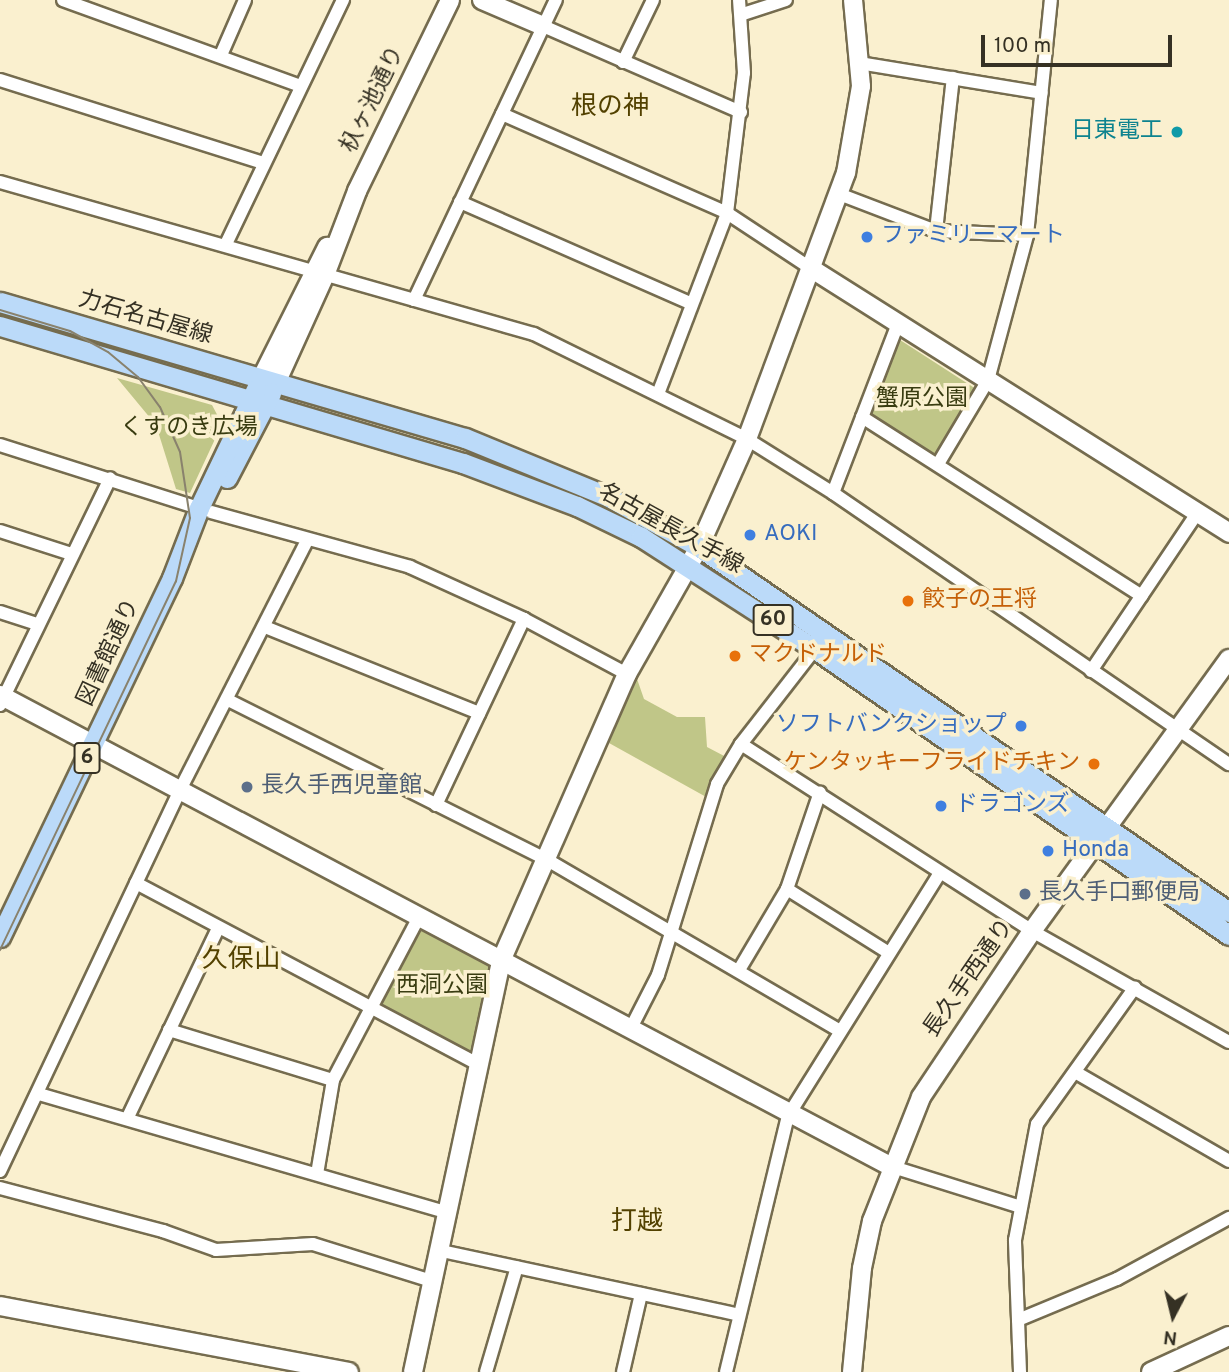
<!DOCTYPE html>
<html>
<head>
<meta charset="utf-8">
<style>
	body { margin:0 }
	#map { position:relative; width:1229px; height:1372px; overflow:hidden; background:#faf0cf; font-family:Overpass,"Noto Sans JP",sans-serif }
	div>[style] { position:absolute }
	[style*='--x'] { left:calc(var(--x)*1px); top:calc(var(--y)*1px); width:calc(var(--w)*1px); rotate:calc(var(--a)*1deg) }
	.green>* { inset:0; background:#c0c688 }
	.roads { filter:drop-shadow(2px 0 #756c4f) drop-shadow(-2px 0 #756c4f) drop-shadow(0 2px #756c4f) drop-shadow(0 -2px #756c4f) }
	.street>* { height:12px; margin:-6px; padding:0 6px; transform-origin:6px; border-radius:6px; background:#fff }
	.secondary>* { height:18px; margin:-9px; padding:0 9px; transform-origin:9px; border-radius:9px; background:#fff }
	.primary>* { height:19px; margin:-9.5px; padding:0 9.5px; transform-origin:9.5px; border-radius:9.5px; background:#bbdaf9 }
	.tram>* { height:2px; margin:-1px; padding:0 1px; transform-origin:1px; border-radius:1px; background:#89826d }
	.dots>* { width:19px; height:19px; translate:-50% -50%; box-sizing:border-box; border:4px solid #faf0cf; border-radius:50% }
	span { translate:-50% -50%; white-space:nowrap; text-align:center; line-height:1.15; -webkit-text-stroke:7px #faf0cf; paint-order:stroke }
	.shield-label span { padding:2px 5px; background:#faf0cf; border:2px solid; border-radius:5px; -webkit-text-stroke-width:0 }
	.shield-label { font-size:21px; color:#353124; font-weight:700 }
	.street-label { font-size:23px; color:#353124 }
	.culture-label { font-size:23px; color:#0d838f }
	.right { translate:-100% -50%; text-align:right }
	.shop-label { font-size:23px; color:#366cbe }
	.left { translate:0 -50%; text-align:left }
	.park-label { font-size:23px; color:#393c11 }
	.food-label { font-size:23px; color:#c56008 }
	.service-label { font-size:23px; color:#4e5e75 }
	.quarter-label { font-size:26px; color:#524100 }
	.north { position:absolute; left:1138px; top:1281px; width:70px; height:70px; -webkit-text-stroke:5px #faf0cf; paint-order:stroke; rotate:187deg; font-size:19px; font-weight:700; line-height:28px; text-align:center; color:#353124 }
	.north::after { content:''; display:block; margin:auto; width:24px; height:32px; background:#353124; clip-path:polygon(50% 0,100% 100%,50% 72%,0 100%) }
	.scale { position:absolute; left:981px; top:35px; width:191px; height:32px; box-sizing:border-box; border:4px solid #353124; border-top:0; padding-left:9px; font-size:21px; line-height:24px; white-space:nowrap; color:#353124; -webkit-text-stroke:5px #faf0cf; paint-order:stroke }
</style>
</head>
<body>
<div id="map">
	<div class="green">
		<div style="clip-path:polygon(897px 338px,976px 389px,936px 459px,871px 416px)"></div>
		<div style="clip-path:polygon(117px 378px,212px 405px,222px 424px,190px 493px,176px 489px,156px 425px)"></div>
		<div style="clip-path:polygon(636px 676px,644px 699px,677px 717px,705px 717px,707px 747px,728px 758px,708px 798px,609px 743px)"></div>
		<div style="clip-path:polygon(419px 922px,494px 963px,475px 1057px,376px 1007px)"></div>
	</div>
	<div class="roads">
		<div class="street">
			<div style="--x:63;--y:0;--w:253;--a:19.9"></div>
			<div style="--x:743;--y:14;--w:45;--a:-18"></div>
			<div style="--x:543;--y:26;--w:216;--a:23.5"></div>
			<div style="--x:221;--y:55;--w:60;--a:-66.4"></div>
			<div style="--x:623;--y:62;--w:69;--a:-64.2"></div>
			<div style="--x:859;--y:63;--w:185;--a:9.3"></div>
			<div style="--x:0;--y:80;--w:276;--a:17.5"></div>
			<div style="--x:502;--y:114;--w:246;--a:23.7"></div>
			<div style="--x:727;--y:213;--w:102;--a:33.4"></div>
			<div style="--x:0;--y:182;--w:555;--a:15.89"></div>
			<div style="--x:534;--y:334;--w:237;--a:26.2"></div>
			<div style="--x:747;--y:439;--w:102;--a:32.1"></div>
			<div style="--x:833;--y:493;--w:480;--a:34.4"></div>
			<div style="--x:839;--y:194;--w:104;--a:20.9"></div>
			<div style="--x:936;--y:231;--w:91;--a:2.5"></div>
			<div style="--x:460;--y:202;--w:253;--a:23.7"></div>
			<div style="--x:936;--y:231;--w:154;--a:-83.7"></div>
			<div style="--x:226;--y:244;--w:271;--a:-64.4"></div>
			<div style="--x:414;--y:300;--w:332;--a:-64.7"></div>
			<div style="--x:658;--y:394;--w:194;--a:-69.1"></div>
			<div style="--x:727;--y:213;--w:141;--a:-83.1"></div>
			<div style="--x:744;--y:73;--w:73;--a:-93.9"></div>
			<div style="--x:862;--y:417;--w:332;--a:32.6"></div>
			<div style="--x:0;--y:445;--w:209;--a:17.6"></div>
			<div style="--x:938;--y:464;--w:98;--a:-59.2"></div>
			<div style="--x:988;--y:380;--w:150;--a:-74.9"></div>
			<div style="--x:1027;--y:235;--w:236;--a:-84.2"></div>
			<div style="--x:833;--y:493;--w:181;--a:-69"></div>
			<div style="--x:211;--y:512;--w:206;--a:15.4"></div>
			<div style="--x:410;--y:567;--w:125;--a:24.5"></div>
			<div style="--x:524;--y:619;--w:117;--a:28.1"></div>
			<div style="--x:0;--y:531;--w:75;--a:17.9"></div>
			<div style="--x:0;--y:612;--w:40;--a:18"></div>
			<div style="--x:265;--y:627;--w:231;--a:21.9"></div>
			<div style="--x:1091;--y:671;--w:190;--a:-56.1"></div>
			<div style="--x:228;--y:700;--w:353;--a:26.6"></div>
			<div style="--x:544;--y:858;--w:343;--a:30.3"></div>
			<div style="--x:0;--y:705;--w:252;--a:-64.1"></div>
			<div style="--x:741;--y:744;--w:346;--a:32.7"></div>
			<div style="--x:1032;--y:931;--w:226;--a:29.4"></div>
			<div style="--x:436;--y:805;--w:206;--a:-64.7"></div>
			<div style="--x:136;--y:883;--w:387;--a:27.9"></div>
			<div style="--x:787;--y:889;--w:120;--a:32.1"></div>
			<div style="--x:739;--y:970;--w:94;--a:-59.3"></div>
			<div style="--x:787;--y:889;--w:102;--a:-71.2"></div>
			<div style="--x:631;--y:1028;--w:59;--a:-63"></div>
			<div style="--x:658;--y:975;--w:200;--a:-72.8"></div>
			<div style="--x:717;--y:784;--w:47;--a:-59"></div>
			<div style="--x:741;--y:744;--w:120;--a:-52.1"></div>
			<div style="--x:169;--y:1030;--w:171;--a:17"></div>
			<div style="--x:1075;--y:1072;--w:178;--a:30"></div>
			<div style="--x:39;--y:1094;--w:424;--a:16.2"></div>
			<div style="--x:128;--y:1117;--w:209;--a:-64.5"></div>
			<div style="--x:890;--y:1166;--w:137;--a:17.4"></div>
			<div style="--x:0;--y:1171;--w:424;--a:-64.7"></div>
			<div style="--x:181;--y:788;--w:277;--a:-63"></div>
			<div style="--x:317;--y:1174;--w:95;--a:-80.3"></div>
			<div style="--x:333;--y:1080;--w:184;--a:-62.2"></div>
			<div style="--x:0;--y:1188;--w:169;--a:14.8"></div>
			<div style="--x:163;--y:1231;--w:56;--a:19.7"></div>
			<div style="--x:216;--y:1250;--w:97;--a:-3.5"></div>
			<div style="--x:313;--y:1244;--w:125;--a:17.3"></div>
			<div style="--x:437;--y:1250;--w:309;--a:12.1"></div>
			<div style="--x:1018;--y:1320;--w:107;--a:-22.5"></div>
			<div style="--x:1117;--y:1279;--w:128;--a:-28.6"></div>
			<div style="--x:486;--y:1372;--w:109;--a:-73.6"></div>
			<div style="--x:623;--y:1372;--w:80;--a:-77"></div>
			<div style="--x:726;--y:1372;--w:263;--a:-76.4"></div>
			<div style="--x:788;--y:1116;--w:287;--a:-58"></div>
			<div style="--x:1020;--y:1372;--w:132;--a:-92.2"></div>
			<div style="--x:1015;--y:1240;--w:118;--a:-79.3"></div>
			<div style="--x:1037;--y:1124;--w:168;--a:-54.4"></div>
		</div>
		<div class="secondary">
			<div style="--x:482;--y:0;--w:66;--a:23.1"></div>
			<div style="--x:812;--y:269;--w:494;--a:32.3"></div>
			<div style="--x:261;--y:379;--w:148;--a:-63.4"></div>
			<div style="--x:276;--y:383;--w:119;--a:-65.6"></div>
			<div style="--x:325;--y:275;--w:90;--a:-69.1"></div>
			<div style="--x:357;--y:191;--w:212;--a:-64"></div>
			<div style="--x:0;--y:695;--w:1007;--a:27.89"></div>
			<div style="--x:0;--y:1306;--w:355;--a:10.7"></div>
			<div style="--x:413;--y:1372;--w:420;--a:-77.9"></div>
			<div style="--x:501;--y:961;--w:313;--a:-66.3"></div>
			<div style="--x:627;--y:674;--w:146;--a:-60.4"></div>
			<div style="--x:699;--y:547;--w:118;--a:-66"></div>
			<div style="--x:747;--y:439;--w:284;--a:-69.6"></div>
			<div style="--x:846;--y:173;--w:88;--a:-80.2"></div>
			<div style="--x:861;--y:86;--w:86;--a:-95.3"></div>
			<div style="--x:852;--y:1372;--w:104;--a:-84.5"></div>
			<div style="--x:862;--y:1268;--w:48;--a:-78"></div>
			<div style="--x:872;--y:1221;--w:133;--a:-68.4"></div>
			<div style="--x:921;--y:1097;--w:200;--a:-56.2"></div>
			<div style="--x:1032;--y:931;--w:336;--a:-54.1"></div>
			<div style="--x:1151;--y:1372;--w:86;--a:-24.8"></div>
		</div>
		<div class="primary">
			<div style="--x:0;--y:302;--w:484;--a:16.3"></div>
			<div style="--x:465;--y:438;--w:156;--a:22.3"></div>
			<div style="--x:609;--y:497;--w:103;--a:29.1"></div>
			<div style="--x:699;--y:547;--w:644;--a:34.55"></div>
			<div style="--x:0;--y:326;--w:483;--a:16.5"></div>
			<div style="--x:463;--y:463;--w:122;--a:20.7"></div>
			<div style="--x:577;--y:506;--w:71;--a:25.8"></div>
			<div style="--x:641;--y:537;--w:207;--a:32.8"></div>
			<div style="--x:815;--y:649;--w:503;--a:34.64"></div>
			<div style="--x:227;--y:478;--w:96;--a:-62.6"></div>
			<div style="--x:0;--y:937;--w:398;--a:-64.4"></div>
			<div style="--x:172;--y:578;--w:75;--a:-68.9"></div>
			<div style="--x:199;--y:508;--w:132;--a:-64.4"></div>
		</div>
	</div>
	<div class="tram">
		<div style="--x:0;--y:310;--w:73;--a:16.7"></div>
		<div style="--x:70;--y:331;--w:43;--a:28.9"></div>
		<div style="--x:108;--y:352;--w:39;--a:40"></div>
		<div style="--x:138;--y:377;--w:37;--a:54"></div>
		<div style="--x:160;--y:407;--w:49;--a:66"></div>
		<div style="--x:180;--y:452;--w:67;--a:81.4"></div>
		<div style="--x:190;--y:518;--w:65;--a:102.5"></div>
		<div style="--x:176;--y:581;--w:409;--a:115.5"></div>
	</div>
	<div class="dots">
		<div style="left:1177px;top:132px;background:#0f9aa8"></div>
		<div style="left:867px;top:237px;background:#3f7fe0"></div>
		<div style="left:750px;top:535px;background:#3f7fe0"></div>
		<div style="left:908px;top:601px;background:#e8710a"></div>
		<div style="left:735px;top:656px;background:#e8710a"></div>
		<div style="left:1021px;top:726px;background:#3f7fe0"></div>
		<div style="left:1094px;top:764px;background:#e8710a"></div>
		<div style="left:247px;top:787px;background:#5c6f8a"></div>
		<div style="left:941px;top:806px;background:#3f7fe0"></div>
		<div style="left:1048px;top:851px;background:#3f7fe0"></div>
		<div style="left:1025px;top:894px;background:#5c6f8a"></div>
	</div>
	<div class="shield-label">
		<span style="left:773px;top:620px">60</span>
		<span style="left:87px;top:758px">6</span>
	</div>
	<div class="street-label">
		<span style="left:374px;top:100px;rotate:-64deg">杁ヶ池通り</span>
		<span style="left:145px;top:319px;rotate:16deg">力石名古屋線</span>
		<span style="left:670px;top:530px;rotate:29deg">名古屋長久手線</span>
		<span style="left:110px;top:653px;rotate:-65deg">図書館通り</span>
		<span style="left:970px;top:979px;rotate:-55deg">長久手西通り</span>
	</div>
	<div class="culture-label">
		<span class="right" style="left:1163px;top:132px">日東電工</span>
	</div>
	<div class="shop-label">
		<span class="left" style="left:881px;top:237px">ファミリーマート</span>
		<span class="left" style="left:764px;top:535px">AOKI</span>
		<span class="right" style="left:1007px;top:726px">ソフトバンクショップ</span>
		<span class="left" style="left:955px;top:806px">ドラゴンズ</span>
		<span class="left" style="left:1062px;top:851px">Honda</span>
	</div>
	<div class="park-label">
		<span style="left:922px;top:400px">蟹原公園</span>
		<span style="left:189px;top:429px">くすのき広場</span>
		<span style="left:442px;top:987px">西洞公園</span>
	</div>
	<div class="food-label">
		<span class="left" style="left:922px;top:601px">餃子の王将</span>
		<span class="left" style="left:749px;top:656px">マクドナルド</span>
		<span class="right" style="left:1080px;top:764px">ケンタッキーフライドチキン</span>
	</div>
	<div class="service-label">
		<span class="left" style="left:261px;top:787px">長久手西児童館</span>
		<span class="left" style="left:1039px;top:894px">長久手口郵便局</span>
	</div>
	<div class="quarter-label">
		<span style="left:610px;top:108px">根の神</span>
		<span style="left:241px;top:961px">久保山</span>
		<span style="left:637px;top:1223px">打越</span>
	</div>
	<div class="north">N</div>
	<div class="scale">100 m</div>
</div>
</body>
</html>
